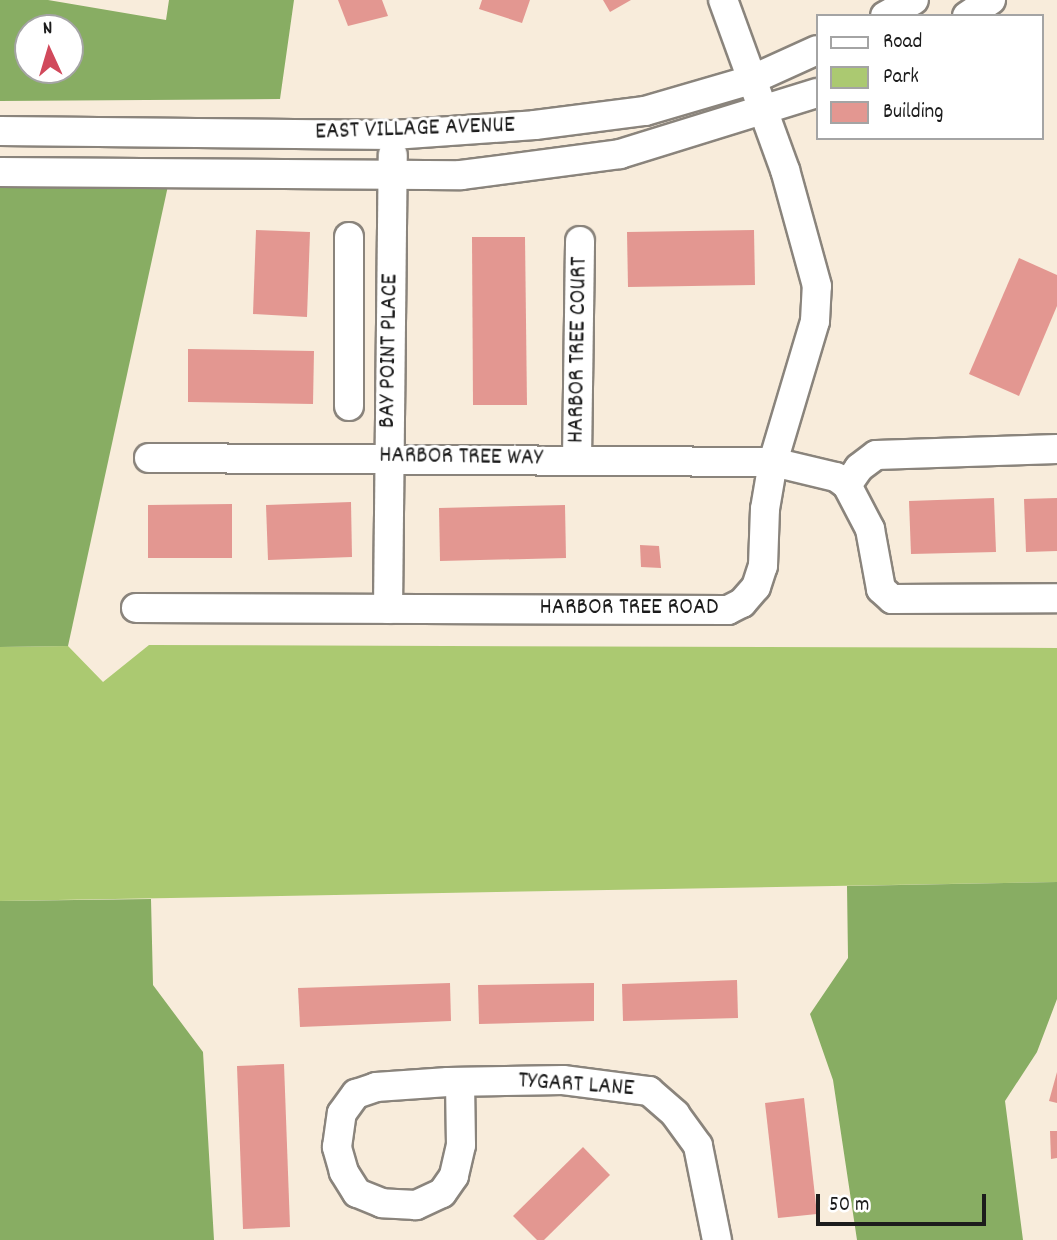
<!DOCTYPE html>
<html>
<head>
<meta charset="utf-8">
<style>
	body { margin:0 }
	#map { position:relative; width:1057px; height:1240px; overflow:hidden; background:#f8ecdb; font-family:Dekko,sans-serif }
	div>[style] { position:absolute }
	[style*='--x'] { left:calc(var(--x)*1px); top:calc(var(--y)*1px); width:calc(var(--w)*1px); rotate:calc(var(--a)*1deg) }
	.green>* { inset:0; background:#abc971 }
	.forest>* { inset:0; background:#88ad63 }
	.building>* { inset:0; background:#e39791 }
	.roads { filter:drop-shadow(2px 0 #8a847c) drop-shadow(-2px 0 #8a847c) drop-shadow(0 2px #8a847c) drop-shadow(0 -2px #8a847c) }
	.minor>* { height:28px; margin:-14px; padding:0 14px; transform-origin:14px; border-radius:14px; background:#fff }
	span { translate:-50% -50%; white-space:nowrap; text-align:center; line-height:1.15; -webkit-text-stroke:6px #fff; paint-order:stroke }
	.street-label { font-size:24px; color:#1c1c1c }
	.legend { position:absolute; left:816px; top:14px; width:228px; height:126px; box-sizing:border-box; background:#fff; border:2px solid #a4a4a4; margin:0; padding:9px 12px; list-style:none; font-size:21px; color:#1c1c1c }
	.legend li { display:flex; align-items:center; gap:14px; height:35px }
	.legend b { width:35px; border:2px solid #a4a4a4 }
	.north { position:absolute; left:14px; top:14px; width:70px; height:70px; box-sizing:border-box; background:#fff; border:2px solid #a4a4a4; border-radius:50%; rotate:356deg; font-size:19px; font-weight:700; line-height:28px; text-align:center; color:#1c1c1c }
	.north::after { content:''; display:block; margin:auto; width:24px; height:32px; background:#d1495b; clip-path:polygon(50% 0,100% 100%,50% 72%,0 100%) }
	.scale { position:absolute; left:816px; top:1194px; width:170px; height:32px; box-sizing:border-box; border:4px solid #1c1c1c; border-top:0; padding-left:9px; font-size:21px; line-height:24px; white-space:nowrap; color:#1c1c1c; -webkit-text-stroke:5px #fff; paint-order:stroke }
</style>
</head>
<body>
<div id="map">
	<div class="green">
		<div style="clip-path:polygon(149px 645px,1057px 648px,1057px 882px,0 901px,0 647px,68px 646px,103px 682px)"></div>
	</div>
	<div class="forest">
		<div style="clip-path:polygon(evenodd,0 0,48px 0,166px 20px,169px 0,294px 0,280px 99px,0 101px,0 0,70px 28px,70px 70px,28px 70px,28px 28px,70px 28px)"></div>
		<div style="clip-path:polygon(0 172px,171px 172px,68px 646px,0 647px)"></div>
		<div style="clip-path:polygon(1057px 882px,1057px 999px,1037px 1052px,1005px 1101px,1023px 1240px,857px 1240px,833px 1080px,810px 1014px,848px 958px,847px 886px)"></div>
		<div style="clip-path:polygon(151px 899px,153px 985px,203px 1052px,214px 1240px,0 1240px,0 901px)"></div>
	</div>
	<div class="building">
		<div style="clip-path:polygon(338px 0,382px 0,388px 16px,348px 26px)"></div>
		<div style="clip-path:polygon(482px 0,530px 0,522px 23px,479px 9px)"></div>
		<div style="clip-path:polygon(603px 0,631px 0,610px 12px)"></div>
		<div style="clip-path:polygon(256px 230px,310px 232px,307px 317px,253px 314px)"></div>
		<div style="clip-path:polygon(754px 230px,755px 285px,628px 287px,627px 232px)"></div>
		<div style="clip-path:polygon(472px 237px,525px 237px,527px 405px,473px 405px)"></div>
		<div style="clip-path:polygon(1019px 258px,1057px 275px,1057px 306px,1019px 396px,969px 374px)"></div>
		<div style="clip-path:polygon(188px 349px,314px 351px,313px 404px,188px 402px)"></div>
		<div style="clip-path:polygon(994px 498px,996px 552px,911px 554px,909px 501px)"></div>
		<div style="clip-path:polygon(1057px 498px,1057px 551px,1026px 552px,1024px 499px)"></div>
		<div style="clip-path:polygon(351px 502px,352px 557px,268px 560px,266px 505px)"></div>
		<div style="clip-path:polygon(232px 504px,232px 558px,148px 558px,148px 505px)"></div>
		<div style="clip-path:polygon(565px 505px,566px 558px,440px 561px,439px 508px)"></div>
		<div style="clip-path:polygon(640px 545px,659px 546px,661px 568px,641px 567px)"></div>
		<div style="clip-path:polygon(737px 980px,738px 1018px,623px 1021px,622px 984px)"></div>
		<div style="clip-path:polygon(450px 983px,451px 1021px,300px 1027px,298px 988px)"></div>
		<div style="clip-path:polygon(594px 983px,594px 1021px,479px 1024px,478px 985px)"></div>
		<div style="clip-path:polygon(284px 1064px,290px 1227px,243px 1229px,237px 1066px)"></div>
		<div style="clip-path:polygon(1057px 1072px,1057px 1103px,1049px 1101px)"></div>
		<div style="clip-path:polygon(804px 1098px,817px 1214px,778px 1218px,765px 1103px)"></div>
		<div style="clip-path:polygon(1050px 1131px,1057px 1131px,1057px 1158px,1051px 1159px)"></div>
		<div style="clip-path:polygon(583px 1147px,610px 1175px,544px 1240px,537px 1240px,513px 1216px)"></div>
	</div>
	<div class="roads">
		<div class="minor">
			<div style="--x:885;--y:16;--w:33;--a:-29"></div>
			<div style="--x:967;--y:16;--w:29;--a:-34"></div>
			<div style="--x:0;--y:131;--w:393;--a:0.6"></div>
			<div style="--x:393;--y:135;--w:142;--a:-4"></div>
			<div style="--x:535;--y:125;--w:111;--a:-7.3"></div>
			<div style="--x:645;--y:111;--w:110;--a:-16.3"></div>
			<div style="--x:751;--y:80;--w:72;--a:-24.4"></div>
			<div style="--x:0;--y:172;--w:461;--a:0.4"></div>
			<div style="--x:461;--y:175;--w:160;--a:-7.5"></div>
			<div style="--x:620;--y:154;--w:206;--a:-17.2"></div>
			<div style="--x:349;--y:406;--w:169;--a:-90"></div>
			<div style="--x:1057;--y:449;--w:181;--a:178.1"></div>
			<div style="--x:876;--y:455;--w:21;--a:143"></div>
			<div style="--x:859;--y:468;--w:21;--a:125"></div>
			<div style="--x:847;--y:485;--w:50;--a:62.4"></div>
			<div style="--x:870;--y:529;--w:61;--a:79.6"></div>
			<div style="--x:881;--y:589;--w:15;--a:42"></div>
			<div style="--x:892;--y:599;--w:165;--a:-0.3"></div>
			<div style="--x:149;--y:458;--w:624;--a:0.37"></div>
			<div style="--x:773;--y:462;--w:65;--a:13.4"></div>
			<div style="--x:836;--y:477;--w:14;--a:36"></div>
			<div style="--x:577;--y:459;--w:218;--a:-89.2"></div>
			<div style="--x:136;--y:608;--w:592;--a:0.19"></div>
			<div style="--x:728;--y:610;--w:16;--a:-27"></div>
			<div style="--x:742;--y:603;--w:21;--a:-49"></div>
			<div style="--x:756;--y:587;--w:22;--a:-72"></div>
			<div style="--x:763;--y:566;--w:57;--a:-88"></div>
			<div style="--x:765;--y:509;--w:48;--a:-80.3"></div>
			<div style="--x:773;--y:462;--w:147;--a:-73.4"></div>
			<div style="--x:815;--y:321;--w:35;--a:-87"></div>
			<div style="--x:817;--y:286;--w:120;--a:-105.4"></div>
			<div style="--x:785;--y:170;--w:181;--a:-110"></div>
			<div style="--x:388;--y:609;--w:454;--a:-89.4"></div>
			<div style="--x:460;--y:1082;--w:63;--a:89.1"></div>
			<div style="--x:461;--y:1145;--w:32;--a:103"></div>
			<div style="--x:454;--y:1176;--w:21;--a:125"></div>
			<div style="--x:442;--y:1193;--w:29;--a:155"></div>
			<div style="--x:416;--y:1205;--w:34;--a:-177"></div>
			<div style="--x:382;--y:1203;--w:27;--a:-158"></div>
			<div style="--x:357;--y:1193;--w:25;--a:-122"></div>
			<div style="--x:344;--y:1172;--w:26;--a:-106"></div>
			<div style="--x:337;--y:1147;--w:34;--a:-82"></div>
			<div style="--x:342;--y:1113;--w:24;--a:-54"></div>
			<div style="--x:356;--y:1094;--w:21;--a:-19"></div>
			<div style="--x:376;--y:1087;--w:72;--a:-4"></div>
			<div style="--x:448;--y:1082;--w:115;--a:-1"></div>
			<div style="--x:563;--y:1080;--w:87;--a:7.3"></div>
			<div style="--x:649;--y:1091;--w:35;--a:41"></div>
			<div style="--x:675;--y:1114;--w:39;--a:54"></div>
			<div style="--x:698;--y:1146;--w:96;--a:78.6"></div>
		</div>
	</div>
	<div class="street-label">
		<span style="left:415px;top:130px;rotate:-2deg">EAST VILLAGE AVENUE</span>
		<span style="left:579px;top:350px;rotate:-89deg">HARBOR TREE COURT</span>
		<span style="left:390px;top:351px;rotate:-89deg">BAY POINT PLACE</span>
		<span style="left:461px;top:458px;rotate:1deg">HARBOR TREE WAY</span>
		<span style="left:629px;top:609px">HARBOR TREE ROAD</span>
		<span style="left:576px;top:1086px;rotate:4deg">TYGART LANE</span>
	</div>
	<ul class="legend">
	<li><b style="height:9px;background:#fff"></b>Road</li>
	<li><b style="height:19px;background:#abc971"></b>Park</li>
	<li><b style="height:19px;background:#e39791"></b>Building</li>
	</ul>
	<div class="north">N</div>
	<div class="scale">50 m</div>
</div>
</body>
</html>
